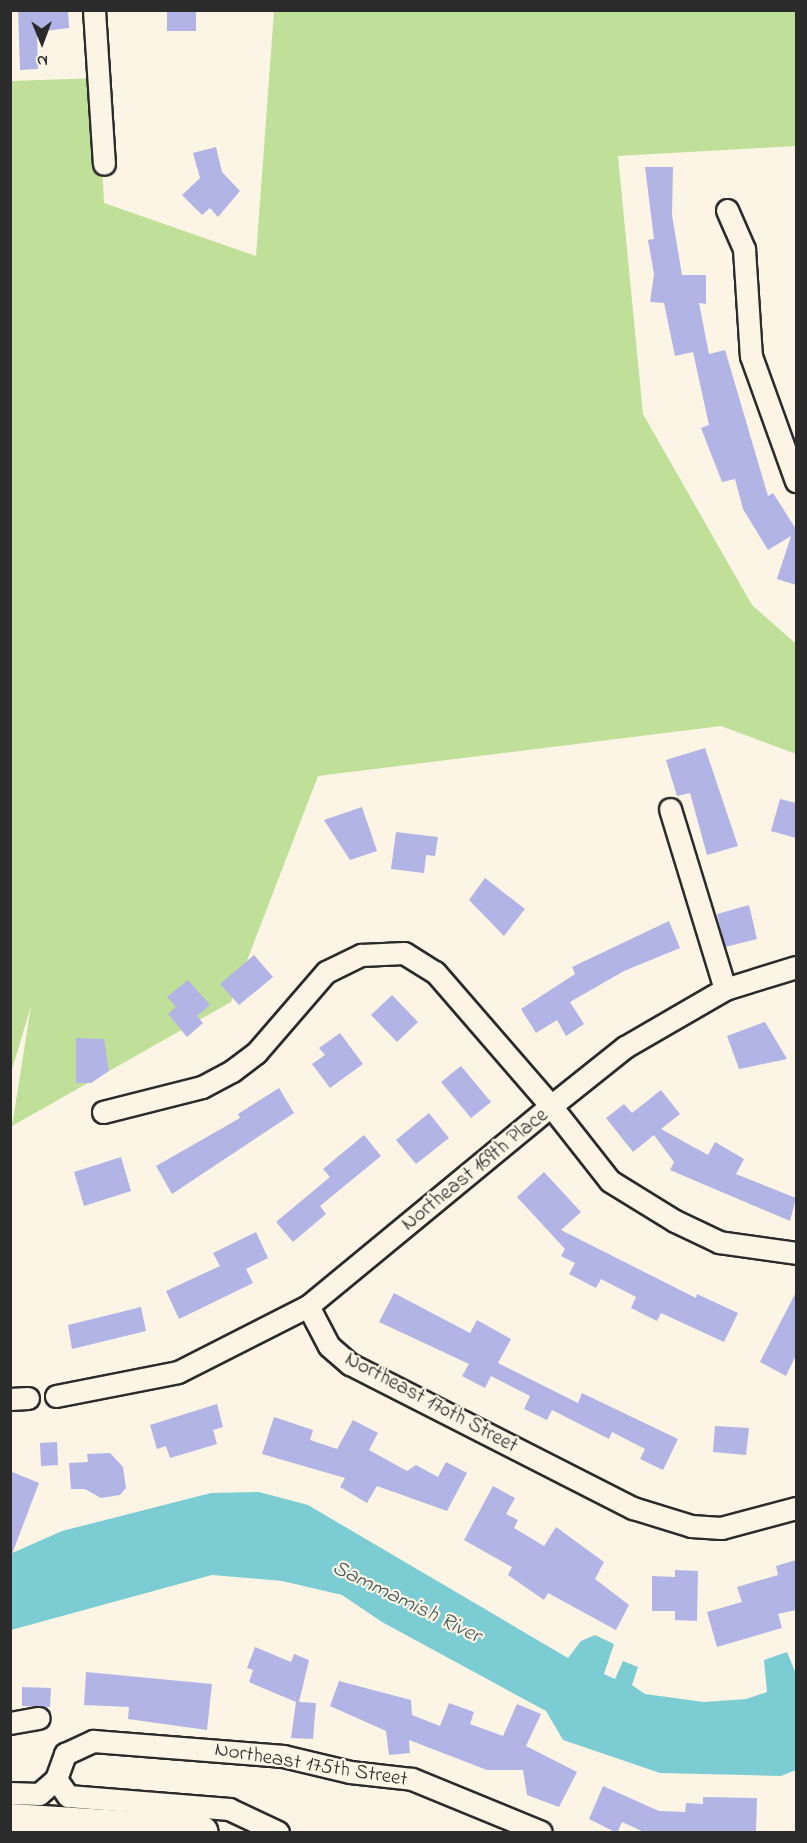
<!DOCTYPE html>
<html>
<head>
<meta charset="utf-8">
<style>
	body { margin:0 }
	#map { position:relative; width:807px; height:1843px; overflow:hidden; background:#fcf5e5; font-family:"Indie Flower",sans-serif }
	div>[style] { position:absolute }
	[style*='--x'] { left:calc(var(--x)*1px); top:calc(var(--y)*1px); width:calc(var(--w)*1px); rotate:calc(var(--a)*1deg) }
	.green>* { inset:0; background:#c0e099 }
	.water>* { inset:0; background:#7ccdd3 }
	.building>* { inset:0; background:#b1b4e5 }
	.roads { filter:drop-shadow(2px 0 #2b2b2b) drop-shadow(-2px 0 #2b2b2b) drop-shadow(0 2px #2b2b2b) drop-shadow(0 -2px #2b2b2b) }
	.street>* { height:21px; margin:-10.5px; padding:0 10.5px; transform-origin:10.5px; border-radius:10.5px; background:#fcf5e5 }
	.primary>* { height:33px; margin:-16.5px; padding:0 16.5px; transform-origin:16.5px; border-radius:16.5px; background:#fcf5e5 }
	span { translate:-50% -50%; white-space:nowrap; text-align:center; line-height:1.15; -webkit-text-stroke:4.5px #fcf5e5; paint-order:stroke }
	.street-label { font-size:21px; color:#2b2b2b }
	.water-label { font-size:22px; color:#435c5d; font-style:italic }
	.frame { position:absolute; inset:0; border:12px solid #2b2b2b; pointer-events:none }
	.north { position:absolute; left:12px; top:12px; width:60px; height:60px; -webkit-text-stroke:4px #fcf5e5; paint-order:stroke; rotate:179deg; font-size:16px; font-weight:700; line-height:24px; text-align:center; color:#2b2b2b }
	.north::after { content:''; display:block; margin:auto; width:21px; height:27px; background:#2b2b2b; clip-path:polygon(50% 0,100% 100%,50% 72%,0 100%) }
</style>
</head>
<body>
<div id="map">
	<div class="green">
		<div style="clip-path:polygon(274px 11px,796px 11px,796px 146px,618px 156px,643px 414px,752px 605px,796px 644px,796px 754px,721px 726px,318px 776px,231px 1002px,12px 1126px,31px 1006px,11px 1073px,11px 81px,98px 78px,104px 203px,256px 256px)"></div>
	</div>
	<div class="water">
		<div style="clip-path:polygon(259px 1492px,308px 1505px,568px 1658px,581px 1641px,595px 1635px,614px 1644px,604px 1674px,615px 1679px,623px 1661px,638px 1667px,632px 1685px,645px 1694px,704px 1702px,746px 1699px,767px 1692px,764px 1660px,787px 1652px,796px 1674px,796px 1770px,781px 1776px,660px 1773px,563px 1740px,546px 1711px,382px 1622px,342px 1595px,282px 1581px,212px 1575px,11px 1630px,10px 1554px,62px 1531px,211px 1493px)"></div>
	</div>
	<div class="building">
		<div style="clip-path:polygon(18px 10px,68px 10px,69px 28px,37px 32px,38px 69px,20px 70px)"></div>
		<div style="clip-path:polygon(167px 10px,196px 10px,196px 31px,167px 31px)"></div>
		<div style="clip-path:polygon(216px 147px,222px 172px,240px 191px,218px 217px,210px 208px,202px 215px,182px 195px,200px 178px,193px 153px)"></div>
		<div style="clip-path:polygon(645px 167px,673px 167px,672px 215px,682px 275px,706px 275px,706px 304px,699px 303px,709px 354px,725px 350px,768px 496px,773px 493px,796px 529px,796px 585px,777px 579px,791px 536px,768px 550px,743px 509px,735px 479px,722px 482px,701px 428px,709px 425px,693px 352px,675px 356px,664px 303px,650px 302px,654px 274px,648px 240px,654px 239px)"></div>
		<div style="clip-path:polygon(705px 748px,738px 846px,707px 855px,690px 793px,677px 796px,666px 760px)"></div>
		<div style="clip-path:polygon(780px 799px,796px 803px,796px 838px,771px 831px)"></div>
		<div style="clip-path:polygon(362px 807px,377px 851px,350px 860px,324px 820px)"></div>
		<div style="clip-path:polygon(396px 832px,438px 837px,435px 856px,426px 855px,424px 873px,391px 869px)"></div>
		<div style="clip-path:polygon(485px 878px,525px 909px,504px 936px,469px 900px)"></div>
		<div style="clip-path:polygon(749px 905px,757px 939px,725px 947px,717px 914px)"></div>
		<div style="clip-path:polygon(669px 921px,680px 948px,624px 971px,570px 1002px,584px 1024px,566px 1036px,557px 1020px,536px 1033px,521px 1009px,575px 974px,572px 967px)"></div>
		<div style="clip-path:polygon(254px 955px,273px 977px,239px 1005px,220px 984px)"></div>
		<div style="clip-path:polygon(188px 980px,210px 1005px,197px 1016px,203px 1023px,187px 1037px,168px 1014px,176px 1007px,167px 997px)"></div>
		<div style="clip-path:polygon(392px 995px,418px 1022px,397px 1042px,371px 1015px)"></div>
		<div style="clip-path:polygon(765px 1022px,787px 1059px,739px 1069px,727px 1036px)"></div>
		<div style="clip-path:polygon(340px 1033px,363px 1064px,330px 1088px,312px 1064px,325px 1055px,319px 1048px)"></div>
		<div style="clip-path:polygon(76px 1038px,104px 1039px,109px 1071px,91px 1083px,76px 1083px)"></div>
		<div style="clip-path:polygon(461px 1066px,491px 1102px,471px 1118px,441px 1082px)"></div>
		<div style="clip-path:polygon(279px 1088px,294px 1113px,172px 1194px,156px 1166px,240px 1118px,238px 1114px)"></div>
		<div style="clip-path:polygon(661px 1090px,680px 1114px,661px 1129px,708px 1155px,715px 1142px,744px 1159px,736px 1174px,796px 1198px,790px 1221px,670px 1170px,674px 1162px,654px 1135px,633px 1152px,606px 1118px,624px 1104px,632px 1113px)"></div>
		<div style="clip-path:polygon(429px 1113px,449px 1138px,416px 1164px,396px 1140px)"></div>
		<div style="clip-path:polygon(364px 1135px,381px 1156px,320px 1206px,326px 1214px,293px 1242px,276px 1222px,330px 1177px,323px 1169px)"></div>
		<div style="clip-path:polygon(121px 1157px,131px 1191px,84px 1206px,74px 1172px)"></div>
		<div style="clip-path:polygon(544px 1172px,581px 1212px,561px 1230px,696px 1298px,697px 1294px,738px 1313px,724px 1342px,661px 1313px,657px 1321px,631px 1308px,636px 1297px,601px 1279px,596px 1288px,569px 1274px,575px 1263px,561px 1256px,565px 1249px,517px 1197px)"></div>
		<div style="clip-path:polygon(256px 1232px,268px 1258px,246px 1269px,253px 1283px,179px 1319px,166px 1291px,220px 1266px,213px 1253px)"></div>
		<div style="clip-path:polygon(796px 1292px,796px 1355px,786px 1376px,760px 1362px)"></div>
		<div style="clip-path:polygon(394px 1293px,470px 1333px,477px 1320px,511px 1339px,498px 1363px,578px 1403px,582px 1393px,678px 1439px,663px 1470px,640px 1459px,645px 1449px,612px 1432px,609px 1439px,552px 1410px,547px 1420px,524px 1409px,530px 1396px,491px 1376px,485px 1388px,462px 1376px,469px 1364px,379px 1322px)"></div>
		<div style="clip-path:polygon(141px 1307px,146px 1331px,72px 1349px,68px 1325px)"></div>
		<div style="clip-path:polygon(217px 1404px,223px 1427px,213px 1430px,217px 1444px,170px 1458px,166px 1446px,157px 1449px,150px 1425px)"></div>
		<div style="clip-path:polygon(274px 1417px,313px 1430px,310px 1440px,337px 1449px,353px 1420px,378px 1433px,369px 1450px,407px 1471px,416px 1465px,438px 1477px,446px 1462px,467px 1473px,447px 1511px,377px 1486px,367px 1503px,340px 1487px,345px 1478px,262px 1454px)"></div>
		<div style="clip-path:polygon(715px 1426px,749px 1428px,746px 1455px,713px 1452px)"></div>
		<div style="clip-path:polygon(57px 1442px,58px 1465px,41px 1466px,40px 1443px)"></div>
		<div style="clip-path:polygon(110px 1453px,123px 1467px,126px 1488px,120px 1495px,101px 1498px,85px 1489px,71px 1489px,69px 1463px,88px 1462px,87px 1454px)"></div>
		<div style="clip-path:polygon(10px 1471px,39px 1483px,12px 1554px,10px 1554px)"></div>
		<div style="clip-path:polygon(493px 1486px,515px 1498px,506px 1514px,518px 1520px,514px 1528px,544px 1546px,556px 1527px,604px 1562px,595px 1579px,629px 1605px,616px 1630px,548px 1593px,544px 1600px,508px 1575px,512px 1567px,464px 1540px)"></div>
		<div style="clip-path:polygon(796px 1560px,796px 1610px,778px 1614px,782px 1628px,717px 1647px,707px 1612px,742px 1602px,737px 1587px,778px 1575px,776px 1566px)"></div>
		<div style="clip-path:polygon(675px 1570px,698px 1571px,697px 1621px,675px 1620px,675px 1611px,652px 1611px,652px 1576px,675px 1577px)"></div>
		<div style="clip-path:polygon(255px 1647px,291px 1662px,294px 1654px,309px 1660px,299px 1702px,316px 1703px,313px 1739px,291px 1738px,296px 1702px,249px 1682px,253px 1670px,247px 1668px)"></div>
		<div style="clip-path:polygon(86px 1672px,212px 1684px,207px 1730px,128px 1719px,129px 1707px,84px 1705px)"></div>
		<div style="clip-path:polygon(339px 1681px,411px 1700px,412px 1715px,440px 1726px,449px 1703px,474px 1712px,470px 1724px,503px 1736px,517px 1704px,541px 1714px,526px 1746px,577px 1772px,559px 1807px,527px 1795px,523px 1770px,487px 1770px,409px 1740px,410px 1753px,389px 1755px,386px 1731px,330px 1706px)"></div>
		<div style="clip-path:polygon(22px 1687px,51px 1688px,50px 1707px,22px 1706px)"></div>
		<div style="clip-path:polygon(603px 1786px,659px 1811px,685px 1812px,686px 1803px,703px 1804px,703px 1797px,757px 1798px,756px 1833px,646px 1833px,622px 1822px,617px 1833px,589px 1819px)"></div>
	</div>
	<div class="roads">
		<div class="street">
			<div style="--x:94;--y:10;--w:154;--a:86.3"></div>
			<div style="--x:727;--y:210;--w:43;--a:66.4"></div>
			<div style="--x:744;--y:249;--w:107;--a:86.3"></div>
			<div style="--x:751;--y:356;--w:133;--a:70.2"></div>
			<div style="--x:670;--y:809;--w:188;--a:73"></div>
			<div style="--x:103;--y:1112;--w:102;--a:-14.2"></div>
			<div style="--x:202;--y:1087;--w:34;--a:-28"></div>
			<div style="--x:232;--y:1071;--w:30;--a:-37"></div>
			<div style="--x:256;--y:1053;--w:107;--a:-49.2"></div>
			<div style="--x:326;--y:972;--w:39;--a:-26"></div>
			<div style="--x:361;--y:955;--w:43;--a:-2.7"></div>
			<div style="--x:404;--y:953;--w:36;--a:32"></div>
			<div style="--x:435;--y:972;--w:177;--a:49.1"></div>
			<div style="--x:551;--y:1106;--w:95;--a:-38.6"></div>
			<div style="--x:625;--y:1047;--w:116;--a:-30.1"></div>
			<div style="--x:725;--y:989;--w:74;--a:-17.2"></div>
			<div style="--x:308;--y:1306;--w:315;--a:-39.5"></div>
			<div style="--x:551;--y:1106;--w:95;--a:51.8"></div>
			<div style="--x:610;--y:1181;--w:76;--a:31.6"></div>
			<div style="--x:675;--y:1221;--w:49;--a:25.5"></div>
			<div style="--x:719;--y:1242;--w:78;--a:8.1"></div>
			<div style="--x:56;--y:1396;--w:124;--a:-11.1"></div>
			<div style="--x:178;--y:1372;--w:146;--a:-26.9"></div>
			<div style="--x:308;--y:1306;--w:45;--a:62.3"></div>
			<div style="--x:329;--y:1346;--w:28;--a:41"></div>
			<div style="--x:350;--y:1364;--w:318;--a:27"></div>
			<div style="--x:633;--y:1508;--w:61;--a:17.2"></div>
			<div style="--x:691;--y:1526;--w:30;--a:4"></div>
			<div style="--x:721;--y:1528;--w:78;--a:-14.9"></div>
			<div style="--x:10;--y:1399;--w:18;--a:-3"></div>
			<div style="--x:10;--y:1723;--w:29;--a:-10"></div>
			<div style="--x:56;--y:1779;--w:27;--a:-70"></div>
			<div style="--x:65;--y:1754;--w:31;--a:-25"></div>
			<div style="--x:93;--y:1741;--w:191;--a:4.5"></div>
			<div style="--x:283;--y:1756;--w:69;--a:13.4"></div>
			<div style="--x:350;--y:1772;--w:62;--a:6.4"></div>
			<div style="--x:412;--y:1779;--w:139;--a:22.3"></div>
			<div style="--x:10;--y:1793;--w:29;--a:2"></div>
			<div style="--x:39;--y:1794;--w:23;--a:-41"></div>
			<div style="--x:56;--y:1779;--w:21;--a:55"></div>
			<div style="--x:68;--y:1796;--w:162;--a:4.6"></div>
			<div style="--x:229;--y:1809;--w:54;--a:25.1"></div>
		</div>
		<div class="primary">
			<div style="--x:10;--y:1820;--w:191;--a:3.6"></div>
		</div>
	</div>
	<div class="street-label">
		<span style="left:475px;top:1170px;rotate:-39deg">Northeast 169th Place</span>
		<span style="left:431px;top:1403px;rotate:28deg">Northeast 170th Street</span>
		<span style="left:311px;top:1765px;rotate:9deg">Northeast 175th Street</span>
	</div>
	<div class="water-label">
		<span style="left:406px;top:1603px;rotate:26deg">Sammamish River</span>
	</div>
	<div class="frame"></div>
	<div class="north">N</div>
</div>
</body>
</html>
